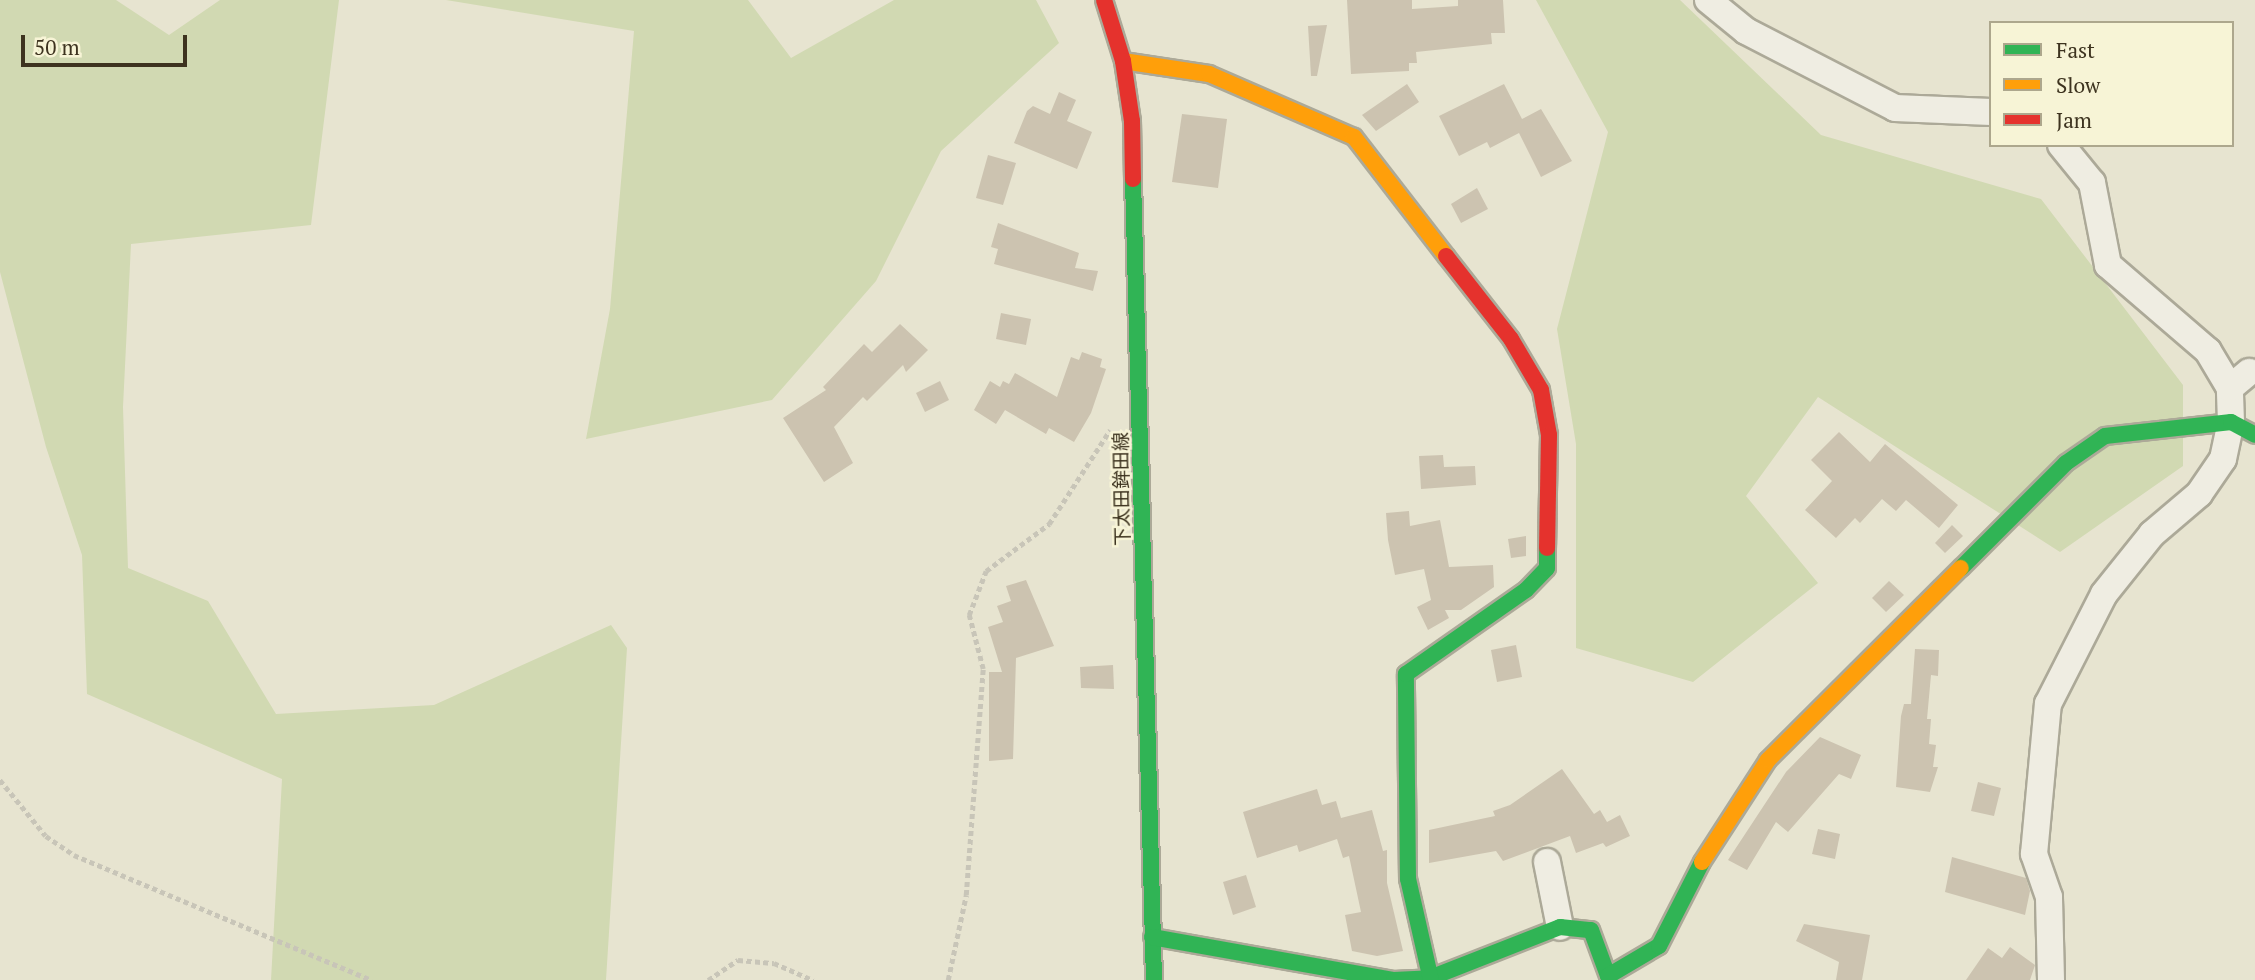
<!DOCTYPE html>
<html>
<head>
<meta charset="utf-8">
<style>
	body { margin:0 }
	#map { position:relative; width:2255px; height:980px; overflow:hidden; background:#e7e4d0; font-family:"PT Serif","Noto Sans JP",serif }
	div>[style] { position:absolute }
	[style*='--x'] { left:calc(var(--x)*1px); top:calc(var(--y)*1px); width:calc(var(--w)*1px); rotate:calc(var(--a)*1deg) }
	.green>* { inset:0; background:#d1d9b2 }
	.building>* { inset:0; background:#ccc3b0 }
	.path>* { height:4.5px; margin-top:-2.25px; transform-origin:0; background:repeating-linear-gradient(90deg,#c8c5b8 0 5px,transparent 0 8.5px) }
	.roads { filter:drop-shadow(2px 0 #aca998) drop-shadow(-2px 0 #aca998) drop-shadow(0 2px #aca998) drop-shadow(0 -2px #aca998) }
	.street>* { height:26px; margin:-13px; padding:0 13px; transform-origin:13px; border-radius:13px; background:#efede2 }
	.fast>* { height:16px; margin:-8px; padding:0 8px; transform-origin:8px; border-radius:8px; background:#30b455 }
	.slow>* { height:16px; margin:-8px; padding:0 8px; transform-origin:8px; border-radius:8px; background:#ff9f0a }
	.jam>* { height:16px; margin:-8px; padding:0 8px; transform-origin:8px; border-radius:8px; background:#e5322d }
	span { translate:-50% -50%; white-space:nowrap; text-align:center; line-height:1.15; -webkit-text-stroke:5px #f7f4d6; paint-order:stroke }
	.street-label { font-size:19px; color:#3d331f }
	.legend { position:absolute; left:1989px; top:21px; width:245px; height:126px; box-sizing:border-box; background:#f7f4d6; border:2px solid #ada78d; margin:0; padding:9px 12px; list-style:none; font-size:21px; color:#3d331f }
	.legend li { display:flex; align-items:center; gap:14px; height:35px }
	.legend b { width:35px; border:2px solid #ada78d }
	.scale { position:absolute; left:21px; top:35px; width:166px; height:32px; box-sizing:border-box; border:4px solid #3d331f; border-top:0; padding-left:9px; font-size:21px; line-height:24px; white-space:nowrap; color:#3d331f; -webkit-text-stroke:5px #f7f4d6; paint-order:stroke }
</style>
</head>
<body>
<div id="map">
	<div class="green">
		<div style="clip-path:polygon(0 0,116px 0,169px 35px,220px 0,339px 0,311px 225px,131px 244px,123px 407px,128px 568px,208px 601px,276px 714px,434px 705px,611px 625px,627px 648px,606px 980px,271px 980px,282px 779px,87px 694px,82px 555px,46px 447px,0 272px)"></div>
		<div style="clip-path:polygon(446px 0,748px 0,791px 58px,894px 0,1036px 0,1059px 43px,941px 151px,876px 281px,772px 400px,586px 439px,610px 309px,634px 31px)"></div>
		<div style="clip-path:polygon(1536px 0,1680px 0,1821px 135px,2041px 199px,2183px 385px,2183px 466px,2060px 552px,1818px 397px,1746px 496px,1818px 583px,1693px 682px,1576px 648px,1576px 444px,1557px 329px,1608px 132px)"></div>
	</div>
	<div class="building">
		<div style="clip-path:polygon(1347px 0,1412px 0,1412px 9px,1458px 6px,1458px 0,1503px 0,1505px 33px,1491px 33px,1492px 44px,1416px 52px,1417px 63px,1409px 63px,1409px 71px,1351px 74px)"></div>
		<div style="clip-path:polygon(1327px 25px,1317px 76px,1311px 76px,1308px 26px)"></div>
		<div style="clip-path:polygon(1407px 84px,1419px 102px,1376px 131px,1362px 115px)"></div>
		<div style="clip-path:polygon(1504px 84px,1522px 119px,1541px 109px,1572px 161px,1541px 177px,1519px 133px,1490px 148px,1487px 142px,1459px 156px,1439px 116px)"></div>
		<div style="clip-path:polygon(1059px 92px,1076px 100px,1067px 121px,1092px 132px,1077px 169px,1014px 143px,1027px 111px,1033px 106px,1050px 114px)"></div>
		<div style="clip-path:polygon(1182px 114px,1227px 119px,1218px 188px,1172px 182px)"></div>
		<div style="clip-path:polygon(988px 155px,1016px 163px,1003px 205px,976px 198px)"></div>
		<div style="clip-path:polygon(1477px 188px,1488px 209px,1461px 223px,1451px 204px)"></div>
		<div style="clip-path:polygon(998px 223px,1079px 253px,1075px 268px,1098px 271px,1093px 291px,994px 264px,998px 249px,991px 247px)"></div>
		<div style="clip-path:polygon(1001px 313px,1031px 319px,1026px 345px,996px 339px)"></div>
		<div style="clip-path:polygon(900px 324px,928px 350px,906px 372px,903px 365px,867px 401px,863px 397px,834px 427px,853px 463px,824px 482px,783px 418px,826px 390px,823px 387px,864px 344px,872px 352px)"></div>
		<div style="clip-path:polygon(1082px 352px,1102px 359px,1100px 367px,1106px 369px,1091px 413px,1074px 442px,1049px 428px,1046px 434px,1005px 410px,996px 424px,974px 410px,990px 381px,1000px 387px,1003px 381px,1009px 384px,1015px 373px,1057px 397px,1071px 357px,1079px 360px)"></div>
		<div style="clip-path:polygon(940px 381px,949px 400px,925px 412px,916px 393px)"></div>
		<div style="clip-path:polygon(1839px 432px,1870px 462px,1885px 444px,1958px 505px,1939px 528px,1906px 500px,1896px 511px,1882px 499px,1860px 523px,1855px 518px,1836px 538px,1805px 510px,1832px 481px,1811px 460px)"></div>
		<div style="clip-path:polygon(1443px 455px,1444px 467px,1475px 466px,1476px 485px,1421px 489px,1419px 456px)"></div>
		<div style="clip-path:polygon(1409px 511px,1410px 526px,1440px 520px,1449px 567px,1493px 565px,1494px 587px,1461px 610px,1445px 610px,1449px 618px,1428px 630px,1417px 607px,1431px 600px,1424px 569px,1395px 575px,1388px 540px,1386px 513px)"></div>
		<div style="clip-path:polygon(1952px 525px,1963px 536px,1945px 553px,1935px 543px)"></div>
		<div style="clip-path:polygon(1526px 536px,1526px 556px,1511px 558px,1508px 539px)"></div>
		<div style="clip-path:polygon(1026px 580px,1054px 646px,1016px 658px,1013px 759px,989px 761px,989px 672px,1002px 672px,988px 627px,1003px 622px,997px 606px,1011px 601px,1006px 586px)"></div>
		<div style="clip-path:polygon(1889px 581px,1904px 595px,1886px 612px,1872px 598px)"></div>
		<div style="clip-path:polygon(1516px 645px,1522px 677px,1497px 682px,1491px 650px)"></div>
		<div style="clip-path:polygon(1915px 649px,1939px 650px,1938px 676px,1931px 675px,1927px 719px,1931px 719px,1929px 744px,1936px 745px,1933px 767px,1938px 767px,1930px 792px,1896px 787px,1901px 716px,1904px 704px,1911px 704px)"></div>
		<div style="clip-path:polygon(1113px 665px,1114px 689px,1081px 688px,1080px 667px)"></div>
		<div style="clip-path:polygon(1820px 737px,1861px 755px,1851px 779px,1839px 774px,1788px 832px,1776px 822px,1747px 870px,1728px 860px,1786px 772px)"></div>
		<div style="clip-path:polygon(1562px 769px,1594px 814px,1600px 810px,1607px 822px,1620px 815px,1630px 836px,1606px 847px,1603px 843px,1576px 853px,1570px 836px,1503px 861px,1496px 851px,1429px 863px,1429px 830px,1495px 816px,1493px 811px,1510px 805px)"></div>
		<div style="clip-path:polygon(1978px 782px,2001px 788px,1994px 816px,1971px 811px)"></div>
		<div style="clip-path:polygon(1317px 789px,1322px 805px,1336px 801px,1341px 818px,1372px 810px,1383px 851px,1387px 850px,1387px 883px,1403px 951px,1377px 956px,1352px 951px,1345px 915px,1361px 912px,1349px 856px,1343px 858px,1337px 839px,1299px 852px,1297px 845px,1257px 858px,1243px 812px)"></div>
		<div style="clip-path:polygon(1818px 829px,1840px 834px,1835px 859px,1812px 854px)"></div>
		<div style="clip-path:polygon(1952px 857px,2026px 878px,2030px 891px,2025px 915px,1945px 892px)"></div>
		<div style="clip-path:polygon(1246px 875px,1256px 907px,1233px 915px,1223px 882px)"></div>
		<div style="clip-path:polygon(1804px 924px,1870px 935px,1862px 980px,1836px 980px,1839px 962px,1796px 941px)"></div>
		<div style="clip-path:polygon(2010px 947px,2035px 965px,2030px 980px,1966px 980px,1988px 948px,2002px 958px)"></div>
	</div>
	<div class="path">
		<div style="--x:0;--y:780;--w:72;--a:50.6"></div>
		<div style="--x:46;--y:836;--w:34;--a:34"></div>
		<div style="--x:74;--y:855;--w:323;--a:22.8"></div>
		<div style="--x:708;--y:980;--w:36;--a:-34"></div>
		<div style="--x:738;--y:960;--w:36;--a:5"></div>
		<div style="--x:774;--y:963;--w:43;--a:23.6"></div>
		<div style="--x:948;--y:980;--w:87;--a:-78"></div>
		<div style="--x:966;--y:895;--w:227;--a:-85.7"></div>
		<div style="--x:983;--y:669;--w:56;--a:-104.5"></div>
		<div style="--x:969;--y:615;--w:47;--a:-68.9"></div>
		<div style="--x:986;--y:571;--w:79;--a:-36.7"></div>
		<div style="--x:1049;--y:524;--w:112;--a:-57"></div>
	</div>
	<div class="roads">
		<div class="street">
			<div style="--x:1708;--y:0;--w:49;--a:39.2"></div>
			<div style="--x:1746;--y:31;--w:168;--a:27.3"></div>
			<div style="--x:1895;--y:108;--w:96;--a:2.4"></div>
			<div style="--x:2230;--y:388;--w:25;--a:-40"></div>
			<div style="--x:1547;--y:862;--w:66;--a:78.7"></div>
			<div style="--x:2051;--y:980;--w:83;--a:-91.4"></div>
			<div style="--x:2049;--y:897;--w:46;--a:-109.2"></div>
			<div style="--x:2034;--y:854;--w:151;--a:-84.7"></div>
			<div style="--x:2048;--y:704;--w:123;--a:-63"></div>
			<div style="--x:2104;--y:594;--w:77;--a:-51.3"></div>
			<div style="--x:2152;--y:534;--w:62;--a:-40.4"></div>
			<div style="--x:2199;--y:494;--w:42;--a:-55.6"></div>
			<div style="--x:2223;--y:459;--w:38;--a:-78"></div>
			<div style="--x:2231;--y:422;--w:34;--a:-92"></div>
			<div style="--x:2230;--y:388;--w:43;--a:-120.7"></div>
			<div style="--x:2208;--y:351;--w:132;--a:-139.3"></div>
			<div style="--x:2108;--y:265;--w:84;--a:-101"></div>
			<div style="--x:2092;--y:183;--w:49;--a:-129.2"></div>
		</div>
		<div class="fast">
			<div style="--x:1133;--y:179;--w:801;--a:88.5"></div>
			<div style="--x:1961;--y:568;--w:148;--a:-45"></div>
			<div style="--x:2066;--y:463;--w:47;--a:-34.7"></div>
			<div style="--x:2105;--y:436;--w:127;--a:-6.3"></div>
			<div style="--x:2231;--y:422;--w:27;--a:28"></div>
			<div style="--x:1152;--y:937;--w:246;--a:10.1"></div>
			<div style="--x:1394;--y:980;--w:36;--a:-3"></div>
			<div style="--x:1430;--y:978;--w:140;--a:-21.4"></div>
			<div style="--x:1560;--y:927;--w:31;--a:6"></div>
			<div style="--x:1591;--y:930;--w:49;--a:69.7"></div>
			<div style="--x:1608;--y:976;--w:59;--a:-30.5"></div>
			<div style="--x:1659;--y:946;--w:94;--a:-62.9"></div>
			<div style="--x:1431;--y:980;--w:104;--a:-102.8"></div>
			<div style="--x:1408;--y:879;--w:205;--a:-90.6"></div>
			<div style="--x:1406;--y:674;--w:146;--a:-35"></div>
			<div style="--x:1526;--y:590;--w:30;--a:-46"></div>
			<div style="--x:1547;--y:568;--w:20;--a:-90"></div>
		</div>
		<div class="slow">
			<div style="--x:1123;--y:61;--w:87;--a:8.6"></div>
			<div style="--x:1209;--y:74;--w:158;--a:23.5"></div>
			<div style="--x:1354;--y:137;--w:150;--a:52.3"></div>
			<div style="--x:1702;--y:862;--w:121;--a:-57.1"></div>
			<div style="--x:1768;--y:760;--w:272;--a:-44.9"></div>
		</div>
		<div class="jam">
			<div style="--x:1104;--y:0;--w:64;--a:72.7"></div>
			<div style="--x:1123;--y:61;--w:61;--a:81.5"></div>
			<div style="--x:1132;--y:121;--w:58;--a:89"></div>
			<div style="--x:1446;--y:256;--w:105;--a:51.9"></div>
			<div style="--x:1511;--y:339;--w:59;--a:59.5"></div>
			<div style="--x:1541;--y:390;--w:46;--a:79.9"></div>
			<div style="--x:1549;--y:435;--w:113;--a:91"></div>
		</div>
	</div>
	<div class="street-label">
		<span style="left:1121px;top:489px;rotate:-91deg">下太田鉾田線</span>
	</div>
	<ul class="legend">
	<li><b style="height:9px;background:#30b455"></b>Fast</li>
	<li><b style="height:9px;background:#ff9f0a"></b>Slow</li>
	<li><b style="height:9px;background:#e5322d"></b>Jam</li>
	</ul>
	<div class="scale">50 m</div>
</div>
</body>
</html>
